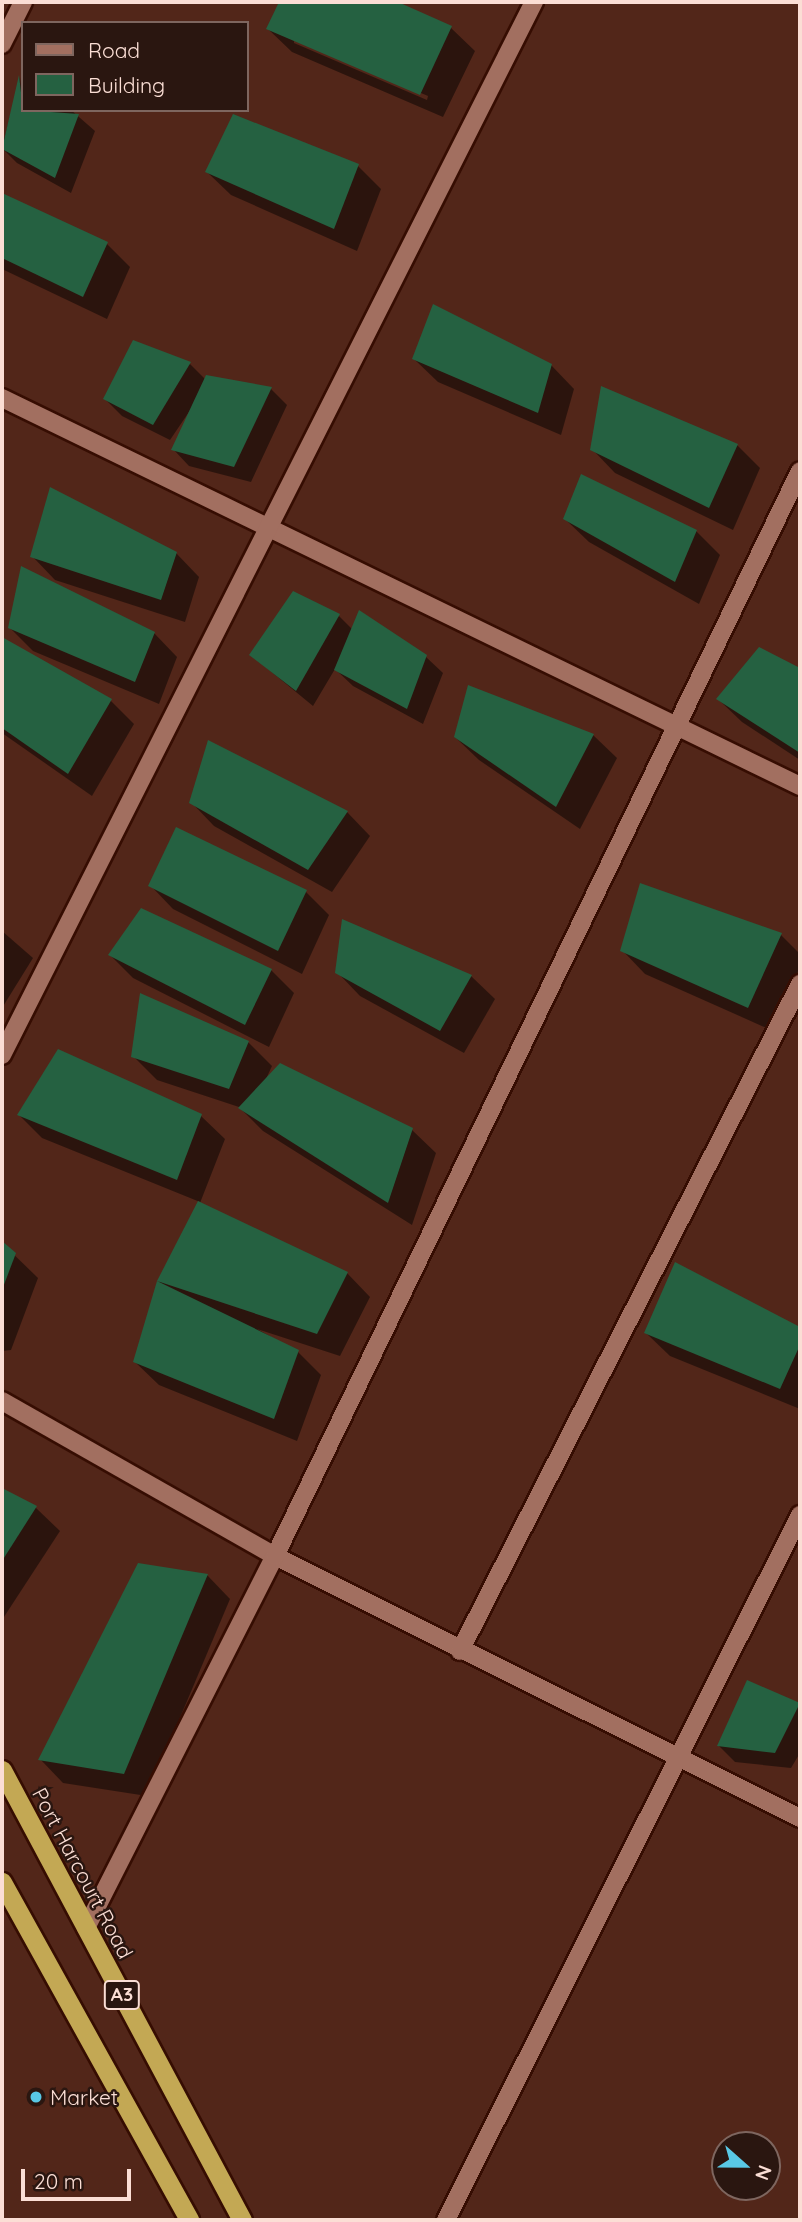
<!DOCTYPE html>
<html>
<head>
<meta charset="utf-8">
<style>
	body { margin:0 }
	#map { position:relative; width:802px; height:2222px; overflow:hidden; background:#522619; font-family:Quicksand,sans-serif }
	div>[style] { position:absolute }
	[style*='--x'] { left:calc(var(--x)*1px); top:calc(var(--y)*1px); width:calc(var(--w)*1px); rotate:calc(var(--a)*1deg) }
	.shadow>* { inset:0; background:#0007 }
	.building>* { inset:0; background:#256141 }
	.roads { filter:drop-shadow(2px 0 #360d02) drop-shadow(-2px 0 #360d02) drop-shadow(0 2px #360d02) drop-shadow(0 -2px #360d02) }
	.minor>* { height:18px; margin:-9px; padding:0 9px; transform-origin:9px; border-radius:9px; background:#a26f60 }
	.trunk>* { height:19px; margin:-9.5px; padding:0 9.5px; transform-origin:9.5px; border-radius:9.5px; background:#c3a854 }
	.dots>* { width:19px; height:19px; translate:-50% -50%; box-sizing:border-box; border:4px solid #2a1610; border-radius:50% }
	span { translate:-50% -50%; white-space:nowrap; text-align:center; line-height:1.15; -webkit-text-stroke:5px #2a1610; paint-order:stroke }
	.shield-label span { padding:2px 5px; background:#2a1610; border:2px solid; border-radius:5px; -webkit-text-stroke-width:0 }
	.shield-label { font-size:19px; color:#fbded5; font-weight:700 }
	.street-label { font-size:21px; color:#fbded5 }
	.poi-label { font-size:21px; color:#fbded5 }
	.left { translate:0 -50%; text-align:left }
	.frame { position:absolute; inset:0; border:4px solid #fbded5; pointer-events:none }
	.legend { position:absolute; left:21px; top:21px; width:228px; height:91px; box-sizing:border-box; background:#2a1610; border:2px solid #7e665f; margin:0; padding:9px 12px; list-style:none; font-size:21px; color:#fbded5 }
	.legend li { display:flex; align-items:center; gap:14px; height:35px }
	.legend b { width:35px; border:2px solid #7e665f }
	.north { position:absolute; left:711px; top:2131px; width:70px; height:70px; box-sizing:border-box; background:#2a1610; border:2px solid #7e665f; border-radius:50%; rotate:111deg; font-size:19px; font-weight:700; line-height:28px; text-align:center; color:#fbded5 }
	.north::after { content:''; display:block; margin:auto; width:24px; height:32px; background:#59c8e5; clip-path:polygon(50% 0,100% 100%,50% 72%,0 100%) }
	.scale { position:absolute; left:21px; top:2169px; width:110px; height:32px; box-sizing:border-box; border:4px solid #fbded5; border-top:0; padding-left:9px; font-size:21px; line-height:24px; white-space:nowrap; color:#fbded5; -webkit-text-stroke:5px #2a1610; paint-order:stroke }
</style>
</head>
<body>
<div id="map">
	<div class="shadow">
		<div style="clip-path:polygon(evenodd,281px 2px,393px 2px,451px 28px,475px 51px,443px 117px,292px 52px,268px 29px,281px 2px,294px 39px,428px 96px,427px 100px,294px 43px,294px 39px)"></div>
		<div style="clip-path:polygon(20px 77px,23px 110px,71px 110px,95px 131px,71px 193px,17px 163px,2px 148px)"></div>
		<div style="clip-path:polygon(358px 166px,381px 189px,357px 251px,231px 195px,207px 172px)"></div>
		<div style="clip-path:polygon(2px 195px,107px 244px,130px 267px,107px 319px,2px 269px)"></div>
		<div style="clip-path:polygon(414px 359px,551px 365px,574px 389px,561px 435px,438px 382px)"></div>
		<div style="clip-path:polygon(190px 364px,206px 380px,271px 389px,287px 405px,251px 482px,189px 466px,173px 449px,195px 403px,170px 440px,122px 416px,105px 399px)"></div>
		<div style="clip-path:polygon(737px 445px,760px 468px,733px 530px,615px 473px,592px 449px)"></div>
		<div style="clip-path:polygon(565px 519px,696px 531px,720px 555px,699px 604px,589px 542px)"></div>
		<div style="clip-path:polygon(176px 553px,199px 577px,185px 622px,55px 580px,32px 556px)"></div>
		<div style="clip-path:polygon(339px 616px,353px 630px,426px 657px,443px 673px,423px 724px,353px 686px,335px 669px,313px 706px,251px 655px)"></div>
		<div style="clip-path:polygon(9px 627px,154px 633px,177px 657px,159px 704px,33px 651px)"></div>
		<div style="clip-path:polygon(2px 639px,111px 701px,134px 724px,92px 796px,2px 733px)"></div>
		<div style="clip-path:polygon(759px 649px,800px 670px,800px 760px,742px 722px,718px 699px)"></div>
		<div style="clip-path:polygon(593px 735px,617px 758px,580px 829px,479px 760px,455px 737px)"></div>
		<div style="clip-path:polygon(191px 802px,347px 812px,370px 836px,332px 892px,214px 826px)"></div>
		<div style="clip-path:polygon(150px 885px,306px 892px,329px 915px,302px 974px,173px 909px)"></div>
		<div style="clip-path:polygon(2px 931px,33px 958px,2px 1008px)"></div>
		<div style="clip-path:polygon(781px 935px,800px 954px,800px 967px,771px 1030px,645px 974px,622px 950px)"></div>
		<div style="clip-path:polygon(110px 955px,271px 970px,294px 993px,269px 1047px,133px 978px)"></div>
		<div style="clip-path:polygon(337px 972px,471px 976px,495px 999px,464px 1053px,360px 996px)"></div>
		<div style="clip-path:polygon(248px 1042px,272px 1066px,266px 1079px,412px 1130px,436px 1153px,412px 1225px,263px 1131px,239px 1107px,157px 1080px,133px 1056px)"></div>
		<div style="clip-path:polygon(19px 1115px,201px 1116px,225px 1139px,200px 1203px,347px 1273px,370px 1297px,340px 1356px,257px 1329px,298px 1352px,321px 1375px,297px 1441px,159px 1385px,135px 1362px,159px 1282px,200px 1202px,42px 1138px)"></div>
		<div style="clip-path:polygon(2px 1243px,38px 1278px,11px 1350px,2px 1351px)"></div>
		<div style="clip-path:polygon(675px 1265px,800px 1329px,800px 1409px,670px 1356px,646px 1333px)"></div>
		<div style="clip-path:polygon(2px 1490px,36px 1508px,60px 1531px,2px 1620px)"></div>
		<div style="clip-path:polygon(207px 1575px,230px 1599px,147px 1796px,63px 1783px,40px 1759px)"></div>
		<div style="clip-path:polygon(748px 1683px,800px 1704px,800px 1753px,791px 1768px,735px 1762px,719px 1746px)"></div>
	</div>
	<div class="building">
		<div style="clip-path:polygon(279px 2px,398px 2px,452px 26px,420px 95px,266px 29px)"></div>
		<div style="clip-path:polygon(19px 75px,23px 110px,79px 114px,55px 178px,2px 149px)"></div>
		<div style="clip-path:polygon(233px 114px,359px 164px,334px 229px,205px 172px)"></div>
		<div style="clip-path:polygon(2px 193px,108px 242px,83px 297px,2px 258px)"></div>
		<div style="clip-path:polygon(433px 304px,552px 364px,538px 413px,412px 359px)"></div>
		<div style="clip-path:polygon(133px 340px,191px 362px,153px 425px,103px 399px)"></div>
		<div style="clip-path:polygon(206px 375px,272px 387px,234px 467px,171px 450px)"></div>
		<div style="clip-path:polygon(601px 386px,738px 444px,709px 508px,590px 450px)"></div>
		<div style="clip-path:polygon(581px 474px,697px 530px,675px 582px,563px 519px)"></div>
		<div style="clip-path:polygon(50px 487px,177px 552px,161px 600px,30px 557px)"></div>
		<div style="clip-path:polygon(21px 566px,155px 632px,135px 682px,8px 628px)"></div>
		<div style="clip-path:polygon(293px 591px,340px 614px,296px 691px,249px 655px)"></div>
		<div style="clip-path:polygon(359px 610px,427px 655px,407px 709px,334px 670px)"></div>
		<div style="clip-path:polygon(2px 637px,112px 699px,68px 774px,2px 728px)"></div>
		<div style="clip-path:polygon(759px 647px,800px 668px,800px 753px,716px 699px)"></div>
		<div style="clip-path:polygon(468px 685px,594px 734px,556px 807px,454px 737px)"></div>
		<div style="clip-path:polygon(208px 740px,348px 811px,308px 870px,189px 803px)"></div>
		<div style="clip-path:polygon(176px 827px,307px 890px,278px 951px,148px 886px)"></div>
		<div style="clip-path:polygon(640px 883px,782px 933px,748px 1008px,620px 951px)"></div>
		<div style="clip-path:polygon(141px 908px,272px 969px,245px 1025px,108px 955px)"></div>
		<div style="clip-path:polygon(342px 919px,472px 975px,440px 1031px,335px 973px)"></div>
		<div style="clip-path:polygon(140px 993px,249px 1041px,229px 1089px,131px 1057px)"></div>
		<div style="clip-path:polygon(58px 1049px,202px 1114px,177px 1180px,17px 1115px)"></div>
		<div style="clip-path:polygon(280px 1063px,413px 1128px,388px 1203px,238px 1108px)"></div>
		<div style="clip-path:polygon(198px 1201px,348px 1272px,317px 1334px,157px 1281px)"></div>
		<div style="clip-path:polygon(2px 1241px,16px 1253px,2px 1290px)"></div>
		<div style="clip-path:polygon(675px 1262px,800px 1327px,800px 1345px,780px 1389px,644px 1333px)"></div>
		<div style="clip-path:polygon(157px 1281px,299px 1350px,274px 1419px,133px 1362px)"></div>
		<div style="clip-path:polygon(2px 1488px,37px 1506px,2px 1561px)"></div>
		<div style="clip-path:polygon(138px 1563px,208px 1574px,124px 1774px,38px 1760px)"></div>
		<div style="clip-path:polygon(747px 1680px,800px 1703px,775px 1753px,717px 1746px)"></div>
	</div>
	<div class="roads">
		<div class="minor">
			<div style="--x:2;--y:44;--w:47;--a:-63.4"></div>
			<div style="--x:2;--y:398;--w:887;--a:25.93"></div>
			<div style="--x:2;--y:1055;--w:1180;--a:-63.2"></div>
			<div style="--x:2;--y:1401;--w:314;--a:29.6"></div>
			<div style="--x:275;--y:1556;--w:587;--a:26.52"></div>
			<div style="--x:460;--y:1651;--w:749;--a:-62.99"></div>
			<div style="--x:86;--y:1928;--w:417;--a:-63.1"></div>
			<div style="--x:275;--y:1556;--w:1205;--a:-64.18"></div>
			<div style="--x:446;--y:2220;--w:789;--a:-63.34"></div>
		</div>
		<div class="trunk">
			<div style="--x:2;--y:1770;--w:510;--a:61.93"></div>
			<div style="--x:2;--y:1882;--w:386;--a:61"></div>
		</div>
	</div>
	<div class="dots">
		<div style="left:36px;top:2097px;background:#59c8e5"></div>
	</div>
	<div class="shield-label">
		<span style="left:122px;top:1995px">A3</span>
	</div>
	<div class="street-label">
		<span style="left:83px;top:1873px;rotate:62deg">Port Harcourt Road</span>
	</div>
	<div class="poi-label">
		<span class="left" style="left:50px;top:2097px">Market</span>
	</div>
	<div class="frame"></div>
	<ul class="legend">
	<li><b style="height:9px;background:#a26f60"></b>Road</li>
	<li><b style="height:19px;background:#256141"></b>Building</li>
	</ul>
	<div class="north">N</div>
	<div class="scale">20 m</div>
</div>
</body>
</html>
